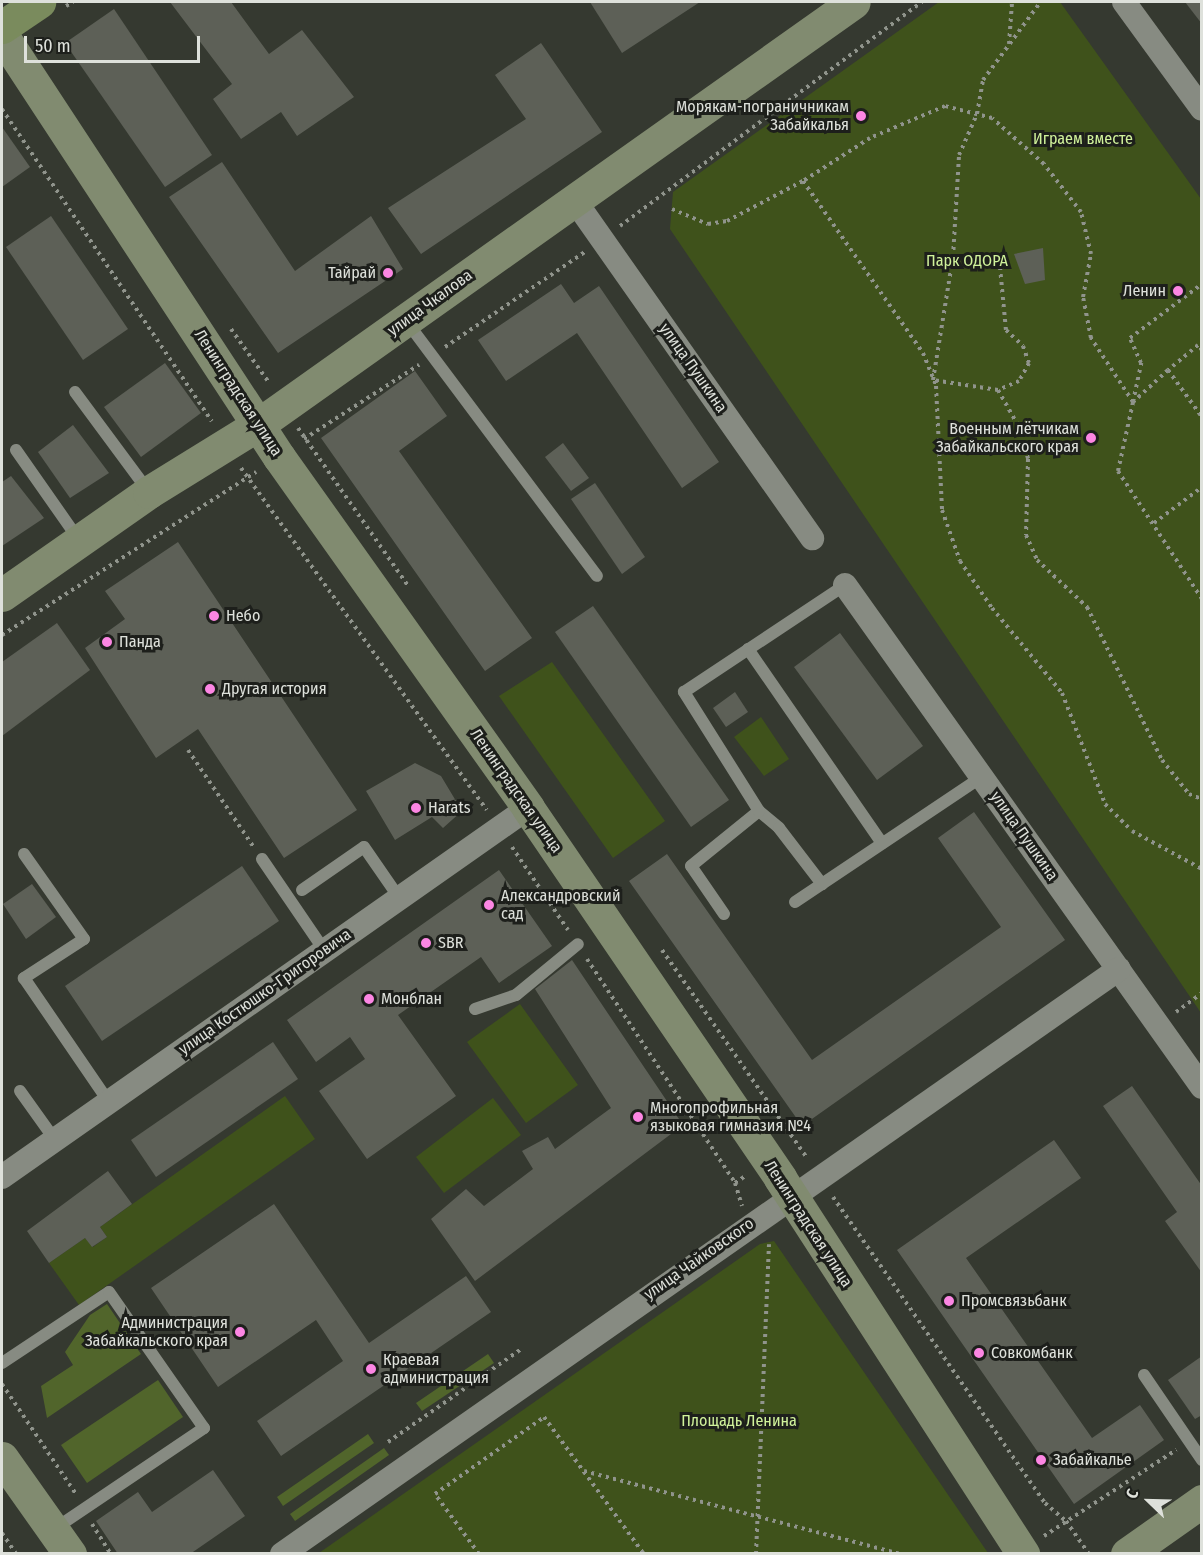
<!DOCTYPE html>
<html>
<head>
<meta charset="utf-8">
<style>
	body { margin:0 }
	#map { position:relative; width:1203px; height:1555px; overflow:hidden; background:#353930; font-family:"Fira Sans Condensed",sans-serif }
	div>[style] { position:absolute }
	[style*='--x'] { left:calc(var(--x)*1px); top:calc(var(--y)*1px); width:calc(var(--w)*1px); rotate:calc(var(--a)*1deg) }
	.green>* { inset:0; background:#3f521b }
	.forest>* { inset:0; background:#51652b }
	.building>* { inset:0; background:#5d6057 }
	.path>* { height:4px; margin-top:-2px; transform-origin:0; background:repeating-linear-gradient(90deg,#90948c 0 3px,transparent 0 7.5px) }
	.lane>* { height:12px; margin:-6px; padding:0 6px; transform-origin:6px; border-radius:6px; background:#878b82 }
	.street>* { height:24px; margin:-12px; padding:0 12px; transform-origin:12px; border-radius:12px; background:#878b82 }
	.secondary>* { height:33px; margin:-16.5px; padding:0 16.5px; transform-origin:16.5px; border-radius:16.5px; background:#818b70 }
	.primary>* { height:33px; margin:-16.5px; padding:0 16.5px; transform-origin:16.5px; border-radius:16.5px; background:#7a8b5d }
	.dots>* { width:16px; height:16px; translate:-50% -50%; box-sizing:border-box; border:3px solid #1d1f1b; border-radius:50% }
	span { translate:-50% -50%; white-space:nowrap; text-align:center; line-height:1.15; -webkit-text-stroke:6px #1d1f1b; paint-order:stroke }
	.poi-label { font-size:16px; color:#dee1db }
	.right { translate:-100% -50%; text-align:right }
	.left { translate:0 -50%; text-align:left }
	.park-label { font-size:16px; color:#d0f29b }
	.street-label { font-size:16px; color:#dee1db }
	.frame { position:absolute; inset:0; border:3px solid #dee1db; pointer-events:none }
	.north { position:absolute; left:1119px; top:1471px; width:60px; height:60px; -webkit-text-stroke:4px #1d1f1b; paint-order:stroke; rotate:293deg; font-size:16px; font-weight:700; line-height:24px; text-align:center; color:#dee1db }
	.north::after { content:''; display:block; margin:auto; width:21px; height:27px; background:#dee1db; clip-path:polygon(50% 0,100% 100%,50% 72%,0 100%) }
	.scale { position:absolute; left:24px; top:36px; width:176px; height:27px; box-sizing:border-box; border:3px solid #dee1db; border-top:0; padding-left:8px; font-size:18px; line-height:21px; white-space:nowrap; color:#dee1db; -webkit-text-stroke:4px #1d1f1b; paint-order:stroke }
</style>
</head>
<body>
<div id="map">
	<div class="green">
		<div style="clip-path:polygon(939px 2px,1060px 2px,1201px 199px,1201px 1013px,670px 229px,673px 192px)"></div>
		<div style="clip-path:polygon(552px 662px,665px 821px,613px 858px,499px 696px)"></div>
		<div style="clip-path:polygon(761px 717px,789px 759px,764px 776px,734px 737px)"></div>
		<div style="clip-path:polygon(520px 1004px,578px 1085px,526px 1123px,467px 1042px)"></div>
		<div style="clip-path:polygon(285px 1096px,315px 1139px,79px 1305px,49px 1263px,85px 1238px,93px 1247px,107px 1237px,100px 1227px)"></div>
		<div style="clip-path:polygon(493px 1098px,521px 1135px,444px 1193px,416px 1157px)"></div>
		<div style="clip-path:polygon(774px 1241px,988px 1553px,319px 1553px,760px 1244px)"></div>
	</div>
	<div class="forest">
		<div style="clip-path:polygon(107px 1304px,141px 1354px,47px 1418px,41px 1386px,73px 1365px,65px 1352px,90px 1315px)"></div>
		<div style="clip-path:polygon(488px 1354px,494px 1363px,422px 1411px,416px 1403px)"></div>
		<div style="clip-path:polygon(158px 1380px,183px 1417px,87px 1483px,61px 1445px)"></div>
		<div style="clip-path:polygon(368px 1434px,374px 1443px,283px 1506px,277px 1497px)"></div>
		<div style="clip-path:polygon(384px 1448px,389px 1455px,295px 1521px,290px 1514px)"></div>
	</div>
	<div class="building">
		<div style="clip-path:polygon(170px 2px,231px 2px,269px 54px,302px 30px,354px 97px,297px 136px,281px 112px,241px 139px,213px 99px,232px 84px)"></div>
		<div style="clip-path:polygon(590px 2px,700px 2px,622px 53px)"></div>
		<div style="clip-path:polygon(1185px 2px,1202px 2px,1202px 24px)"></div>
		<div style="clip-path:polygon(114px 9px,212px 155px,165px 187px,65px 43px)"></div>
		<div style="clip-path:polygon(541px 43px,602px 132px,421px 254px,388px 208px,526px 119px,495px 75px)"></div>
		<div style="clip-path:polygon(2px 127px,30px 167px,2px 187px)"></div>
		<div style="clip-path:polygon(222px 162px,295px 271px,371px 216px,403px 269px,278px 353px,169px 197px)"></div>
		<div style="clip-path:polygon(51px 216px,128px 329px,83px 360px,6px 247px)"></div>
		<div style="clip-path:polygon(1043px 248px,1045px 280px,1025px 284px,1014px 254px)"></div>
		<div style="clip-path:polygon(561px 284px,574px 303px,599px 286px,719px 462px,682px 488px,577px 333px,506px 381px,478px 340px)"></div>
		<div style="clip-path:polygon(165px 363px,201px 413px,141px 457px,104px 407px)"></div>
		<div style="clip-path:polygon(415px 371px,447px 416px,399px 451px,532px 638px,485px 671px,321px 438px)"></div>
		<div style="clip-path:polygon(73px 425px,109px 473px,70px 498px,38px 452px)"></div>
		<div style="clip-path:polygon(563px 443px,589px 478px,571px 491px,545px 457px)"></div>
		<div style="clip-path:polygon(11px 476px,44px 518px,2px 546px,2px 482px)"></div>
		<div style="clip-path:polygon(595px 483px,645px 557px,622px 574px,571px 499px)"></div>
		<div style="clip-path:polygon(178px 542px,357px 810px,284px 858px,198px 729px,156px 758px,85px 648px,125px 619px,105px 591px)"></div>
		<div style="clip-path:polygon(593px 606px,729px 800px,691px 827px,555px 632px)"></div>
		<div style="clip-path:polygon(57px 623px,90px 670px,2px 736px,2px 662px)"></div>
		<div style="clip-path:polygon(840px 633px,923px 746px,877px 780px,794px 667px)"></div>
		<div style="clip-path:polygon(735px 692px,748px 712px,726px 727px,713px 708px)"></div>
		<div style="clip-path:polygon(415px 763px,441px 776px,462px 811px,443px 828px,432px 817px,395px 840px,366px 791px)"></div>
		<div style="clip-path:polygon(974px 812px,1065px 940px,802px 1126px,629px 881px,667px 854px,812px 1060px,1001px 927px,938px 838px)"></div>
		<div style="clip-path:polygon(242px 866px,279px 921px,102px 1041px,65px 986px)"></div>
		<div style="clip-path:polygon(499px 870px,552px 946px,499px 983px,481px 957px,398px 1015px,456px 1096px,367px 1159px,319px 1091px,365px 1059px,350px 1037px,316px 1062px,287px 1020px)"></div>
		<div style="clip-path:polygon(32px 884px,56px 917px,26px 939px,3px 904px)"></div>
		<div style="clip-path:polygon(572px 960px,683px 1125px,475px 1281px,431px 1219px,466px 1189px,484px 1206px,533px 1169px,522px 1151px,548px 1137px,555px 1149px,611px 1108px,535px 989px)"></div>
		<div style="clip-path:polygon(273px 1042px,298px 1079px,156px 1177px,131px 1140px)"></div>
		<div style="clip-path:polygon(1132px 1086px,1202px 1186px,1202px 1273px,1165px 1221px,1177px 1212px,1103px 1106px)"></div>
		<div style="clip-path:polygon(1054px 1140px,1081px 1178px,966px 1258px,1092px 1438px,1140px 1405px,1164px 1440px,1074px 1504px,897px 1250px)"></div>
		<div style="clip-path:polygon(108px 1171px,132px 1204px,100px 1227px,107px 1237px,92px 1247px,85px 1238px,49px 1263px,27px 1231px)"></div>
		<div style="clip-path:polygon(274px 1204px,369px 1343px,466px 1276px,491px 1312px,281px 1456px,257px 1421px,343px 1361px,316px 1320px,218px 1387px,151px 1288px)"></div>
		<div style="clip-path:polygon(1202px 1356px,1202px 1415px,1195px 1419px,1168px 1380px)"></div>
		<div style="clip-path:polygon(213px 1470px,245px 1516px,190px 1554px,118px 1554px,96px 1521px,138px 1492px,152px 1512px)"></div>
	</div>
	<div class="path">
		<div style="--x:66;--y:6;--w:8;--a:-30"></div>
		<div style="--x:1009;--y:44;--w:42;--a:-85.9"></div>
		<div style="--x:2;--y:109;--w:376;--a:56.1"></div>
		<div style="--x:672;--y:209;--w:39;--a:23"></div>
		<div style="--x:708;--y:224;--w:19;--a:-9"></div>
		<div style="--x:727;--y:221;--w:86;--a:-27.8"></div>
		<div style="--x:620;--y:226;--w:376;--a:-36.6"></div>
		<div style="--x:1000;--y:267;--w:63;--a:84.6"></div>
		<div style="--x:1006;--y:330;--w:23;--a:43"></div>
		<div style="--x:1023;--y:346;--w:18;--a:71"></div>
		<div style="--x:1029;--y:363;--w:21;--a:119"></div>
		<div style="--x:1019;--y:381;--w:23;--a:157"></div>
		<div style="--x:998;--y:390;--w:43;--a:60.4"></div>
		<div style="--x:1019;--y:427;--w:33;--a:74"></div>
		<div style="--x:1028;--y:459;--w:76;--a:91.5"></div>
		<div style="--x:1026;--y:535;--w:27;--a:66"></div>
		<div style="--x:1037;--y:560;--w:69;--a:43.2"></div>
		<div style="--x:1087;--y:607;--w:170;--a:63.9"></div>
		<div style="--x:1162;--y:760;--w:43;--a:51.5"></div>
		<div style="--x:1189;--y:794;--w:14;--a:21"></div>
		<div style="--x:231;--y:329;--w:67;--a:54.7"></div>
		<div style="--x:445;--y:347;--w:169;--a:-34.2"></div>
		<div style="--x:1202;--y:350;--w:6;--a:-129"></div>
		<div style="--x:1198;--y:345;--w:39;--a:140"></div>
		<div style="--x:1168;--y:370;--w:58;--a:54.1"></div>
		<div style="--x:1168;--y:370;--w:47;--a:137.6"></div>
		<div style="--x:1133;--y:402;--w:40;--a:-78"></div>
		<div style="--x:1141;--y:363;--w:27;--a:-114"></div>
		<div style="--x:1130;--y:338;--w:90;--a:-36.9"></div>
		<div style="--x:998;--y:390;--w:66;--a:-171.3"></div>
		<div style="--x:933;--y:380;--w:125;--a:-80.8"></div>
		<div style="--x:953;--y:257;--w:102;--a:-86.6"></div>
		<div style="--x:959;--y:155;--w:45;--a:-66.3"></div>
		<div style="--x:977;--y:114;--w:35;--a:-80"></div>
		<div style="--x:983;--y:80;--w:94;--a:-53.6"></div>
		<div style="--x:298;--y:428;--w:194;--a:55.1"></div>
		<div style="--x:304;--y:439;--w:137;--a:-32.8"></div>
		<div style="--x:241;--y:468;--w:421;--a:54.3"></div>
		<div style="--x:1154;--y:523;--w:60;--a:-36.9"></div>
		<div style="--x:1202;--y:599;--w:153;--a:-123.3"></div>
		<div style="--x:1118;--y:471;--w:71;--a:-77.7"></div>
		<div style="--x:1133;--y:402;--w:77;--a:-123.3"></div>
		<div style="--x:1091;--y:338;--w:42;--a:-101"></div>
		<div style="--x:1083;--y:297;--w:44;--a:-79.5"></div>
		<div style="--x:1091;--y:254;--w:43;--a:-103.4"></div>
		<div style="--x:1081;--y:212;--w:61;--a:-127.6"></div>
		<div style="--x:1044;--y:164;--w:69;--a:-138.5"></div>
		<div style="--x:992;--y:118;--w:49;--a:-165.7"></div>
		<div style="--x:945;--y:106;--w:82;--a:156.9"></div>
		<div style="--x:870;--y:138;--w:80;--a:147.3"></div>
		<div style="--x:803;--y:181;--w:210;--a:55.1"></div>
		<div style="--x:923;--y:353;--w:35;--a:68"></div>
		<div style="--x:936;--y:386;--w:124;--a:87.2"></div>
		<div style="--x:942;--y:510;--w:54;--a:70.6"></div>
		<div style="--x:960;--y:561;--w:57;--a:55.8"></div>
		<div style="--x:992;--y:608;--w:110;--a:50.5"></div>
		<div style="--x:1062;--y:693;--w:119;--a:68.8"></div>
		<div style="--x:1105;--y:804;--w:38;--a:45"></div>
		<div style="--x:1132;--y:831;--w:80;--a:28.5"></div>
		<div style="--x:2;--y:635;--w:302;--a:-32.7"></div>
		<div style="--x:188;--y:750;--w:116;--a:55.9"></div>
		<div style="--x:512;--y:847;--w:100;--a:56"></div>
		<div style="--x:662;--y:950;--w:254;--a:55.1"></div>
		<div style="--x:587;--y:959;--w:268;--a:56.5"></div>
		<div style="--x:735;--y:1183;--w:24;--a:73"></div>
		<div style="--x:1176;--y:1012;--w:32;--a:-36"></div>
		<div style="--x:735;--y:1183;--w:14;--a:-34"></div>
		<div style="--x:833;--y:1197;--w:372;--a:55.3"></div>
		<div style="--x:1045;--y:1503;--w:28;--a:41"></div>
		<div style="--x:1066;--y:1521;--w:40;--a:55.1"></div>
		<div style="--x:2;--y:1384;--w:133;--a:56.1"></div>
		<div style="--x:388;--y:1442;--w:161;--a:-34.9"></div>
		<div style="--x:584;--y:1471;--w:327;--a:14.7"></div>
		<div style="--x:92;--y:1524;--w:36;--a:58"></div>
		<div style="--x:2;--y:1533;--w:25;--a:56"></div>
		<div style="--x:1044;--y:1536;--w:158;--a:-33.1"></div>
		<div style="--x:479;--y:1554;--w:74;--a:-126.3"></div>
		<div style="--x:435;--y:1494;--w:133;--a:-35.2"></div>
		<div style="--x:544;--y:1417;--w:170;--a:53.9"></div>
		<div style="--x:756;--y:1554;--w:310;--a:-87.6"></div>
	</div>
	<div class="lane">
		<div style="--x:407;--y:322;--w:317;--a:53.2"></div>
		<div style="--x:75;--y:392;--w:124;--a:53.5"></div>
		<div style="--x:16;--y:450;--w:110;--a:55"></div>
		<div style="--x:748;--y:649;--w:236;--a:55.4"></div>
		<div style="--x:759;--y:811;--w:26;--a:40"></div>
		<div style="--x:779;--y:828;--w:71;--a:52.5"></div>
		<div style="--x:24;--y:854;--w:104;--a:54.8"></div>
		<div style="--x:84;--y:939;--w:72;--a:147"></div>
		<div style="--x:24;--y:978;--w:150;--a:55.6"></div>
		<div style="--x:262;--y:859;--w:110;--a:55.7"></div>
		<div style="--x:302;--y:890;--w:75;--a:-34.7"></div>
		<div style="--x:364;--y:847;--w:63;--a:55.3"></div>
		<div style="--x:795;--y:902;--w:225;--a:-33.8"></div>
		<div style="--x:724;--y:914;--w:58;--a:-124.5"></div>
		<div style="--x:691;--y:866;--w:87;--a:-39"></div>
		<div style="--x:759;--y:811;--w:141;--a:-122.2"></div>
		<div style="--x:684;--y:692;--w:193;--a:-33.6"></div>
		<div style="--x:475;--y:1009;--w:43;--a:-18.9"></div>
		<div style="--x:516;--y:995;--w:80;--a:-39.4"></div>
		<div style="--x:20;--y:1091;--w:60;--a:54.5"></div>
		<div style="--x:2;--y:1363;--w:128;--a:-33.6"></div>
		<div style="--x:109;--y:1292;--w:166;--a:55.1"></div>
		<div style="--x:204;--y:1428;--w:181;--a:146"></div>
		<div style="--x:1144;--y:1375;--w:103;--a:55.7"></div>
	</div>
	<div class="street">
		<div style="--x:1124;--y:2;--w:132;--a:53.9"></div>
		<div style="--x:573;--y:198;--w:416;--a:54.9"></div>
		<div style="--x:845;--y:585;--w:616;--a:54.58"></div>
		<div style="--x:2;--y:1177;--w:643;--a:-35.05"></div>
		<div style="--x:282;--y:1554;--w:1021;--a:-34.95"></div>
	</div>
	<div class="secondary">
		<div style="--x:2;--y:35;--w:505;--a:56.72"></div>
		<div style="--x:279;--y:457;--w:430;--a:54.6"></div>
		<div style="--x:528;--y:808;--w:448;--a:55.7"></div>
		<div style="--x:780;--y:1178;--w:448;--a:57.1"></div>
		<div style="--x:2;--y:595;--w:179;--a:-35"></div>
		<div style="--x:149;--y:492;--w:129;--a:-31.7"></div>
		<div style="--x:259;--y:424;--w:729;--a:-35.35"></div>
		<div style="--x:2;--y:1458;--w:118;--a:54.7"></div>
		<div style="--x:1127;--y:1554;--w:92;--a:-35.2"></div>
	</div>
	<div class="primary">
		<div style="--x:2;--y:27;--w:45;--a:-34"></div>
	</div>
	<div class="dots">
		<div style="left:861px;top:116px;background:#fc86e3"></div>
		<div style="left:388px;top:273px;background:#fc86e3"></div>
		<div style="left:1178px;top:291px;background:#fc86e3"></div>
		<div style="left:1091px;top:438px;background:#fc86e3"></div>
		<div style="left:214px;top:616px;background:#fc86e3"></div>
		<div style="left:107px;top:642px;background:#fc86e3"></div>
		<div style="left:210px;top:689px;background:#fc86e3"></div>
		<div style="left:416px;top:808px;background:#fc86e3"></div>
		<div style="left:489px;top:905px;background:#fc86e3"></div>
		<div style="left:426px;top:943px;background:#fc86e3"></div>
		<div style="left:369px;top:999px;background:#fc86e3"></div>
		<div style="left:638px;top:1117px;background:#fc86e3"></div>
		<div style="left:949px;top:1301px;background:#fc86e3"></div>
		<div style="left:240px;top:1332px;background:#fc86e3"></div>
		<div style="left:979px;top:1353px;background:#fc86e3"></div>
		<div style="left:371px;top:1369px;background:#fc86e3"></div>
		<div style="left:1041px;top:1460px;background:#fc86e3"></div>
	</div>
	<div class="poi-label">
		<span class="right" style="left:849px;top:116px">Морякам-пограничникам<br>Забайкалья</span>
		<span class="right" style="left:376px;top:273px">Тайрай</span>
		<span class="right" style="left:1166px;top:291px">Ленин</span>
		<span class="right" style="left:1079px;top:438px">Военным лётчикам<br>Забайкальского края</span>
		<span class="left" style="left:226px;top:616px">Небо</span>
		<span class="left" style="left:119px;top:642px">Панда</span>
		<span class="left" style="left:222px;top:689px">Другая история</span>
		<span class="left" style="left:428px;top:808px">Harats</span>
		<span class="left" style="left:501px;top:905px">Александровский<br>сад</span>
		<span class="left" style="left:438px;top:943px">SBR</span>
		<span class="left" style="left:381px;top:999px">Монблан</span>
		<span class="left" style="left:650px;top:1117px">Многопрофильная<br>языковая гимназия №4</span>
		<span class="left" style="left:961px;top:1301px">Промсвязьбанк</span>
		<span class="right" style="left:228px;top:1332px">Администрация<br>Забайкальского края</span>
		<span class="left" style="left:991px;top:1353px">Совкомбанк</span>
		<span class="left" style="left:383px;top:1369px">Краевая<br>администрация</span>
		<span class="left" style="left:1053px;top:1460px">Забайкалье</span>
	</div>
	<div class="park-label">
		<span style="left:1083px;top:139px">Играем вместе</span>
		<span style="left:967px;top:261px">Парк ОДОРА</span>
		<span style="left:739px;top:1421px">Площадь Ленина</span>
	</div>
	<div class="street-label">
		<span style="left:430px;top:303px;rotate:-36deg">улица Чкалова</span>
		<span style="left:693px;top:368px;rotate:55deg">улица Пушкина</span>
		<span style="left:238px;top:393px;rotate:57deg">Ленинградская улица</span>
		<span style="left:516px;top:791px;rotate:55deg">Ленинградская улица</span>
		<span style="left:1024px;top:836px;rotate:55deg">улица Пушкина</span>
		<span style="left:265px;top:992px;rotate:-35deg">улица Костюшко-Григоровича</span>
		<span style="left:808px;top:1224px;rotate:57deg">Ленинградская улица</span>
		<span style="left:699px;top:1259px;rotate:-35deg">улица Чайковского</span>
	</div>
	<div class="frame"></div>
	<div class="north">С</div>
	<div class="scale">50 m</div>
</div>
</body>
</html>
